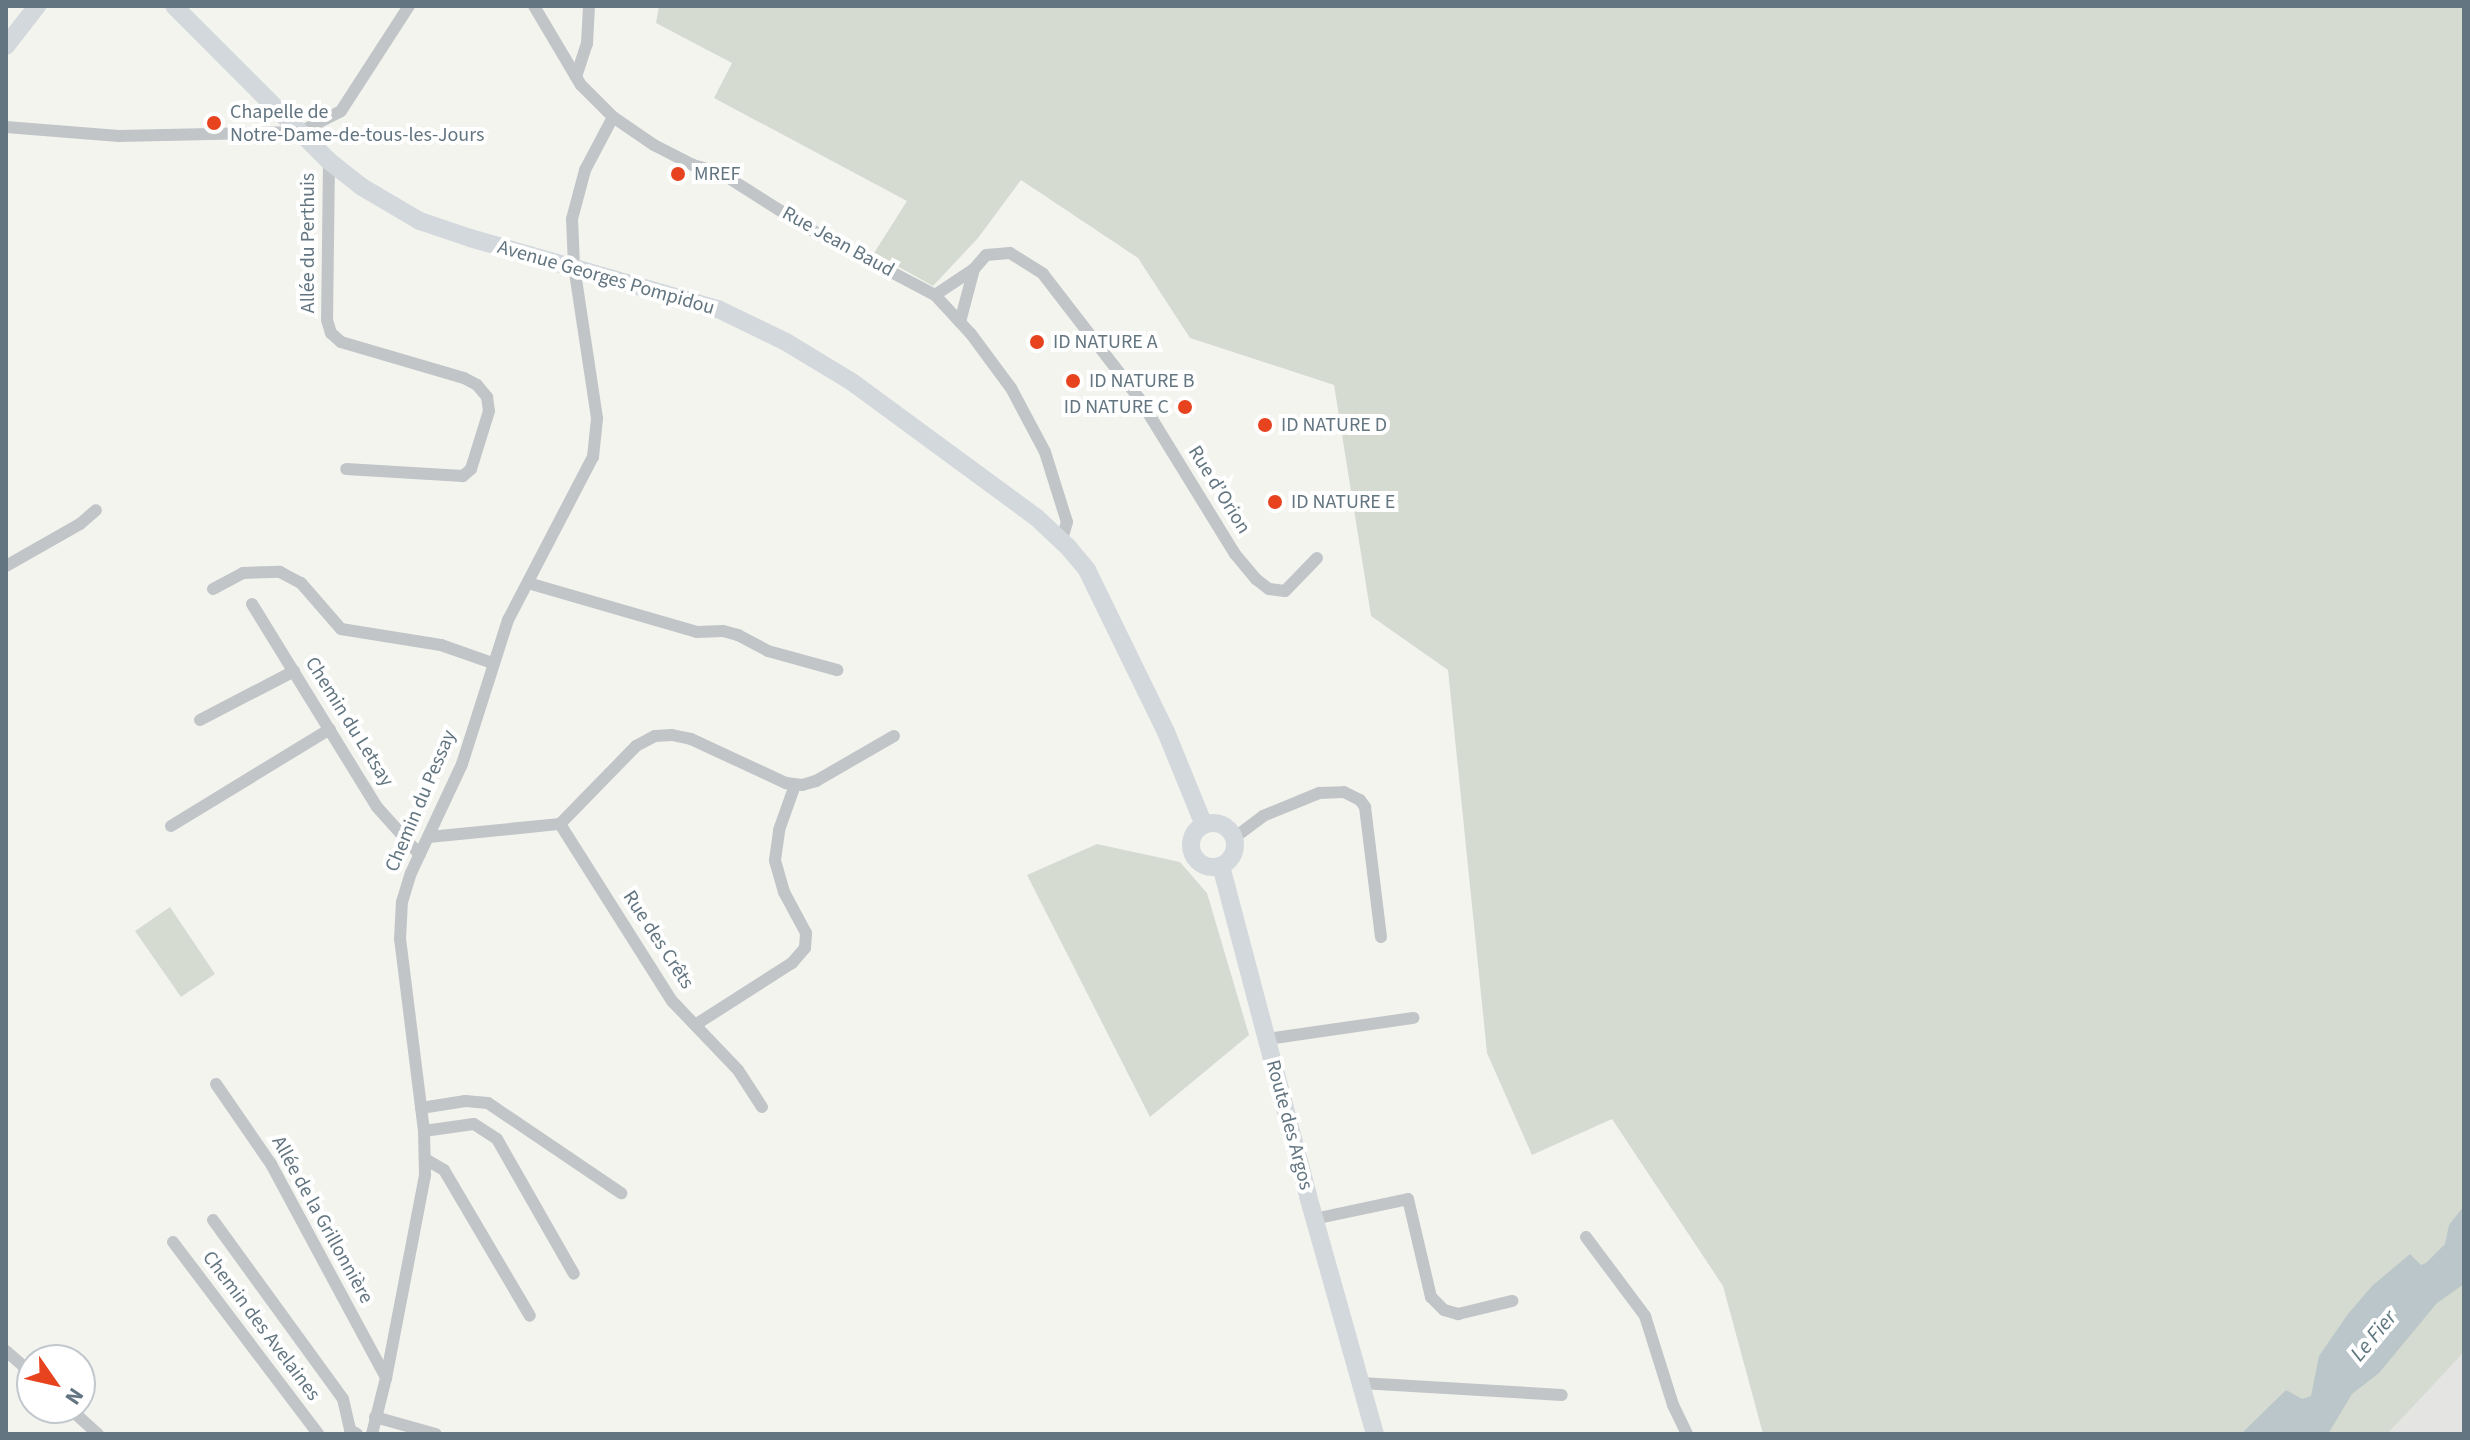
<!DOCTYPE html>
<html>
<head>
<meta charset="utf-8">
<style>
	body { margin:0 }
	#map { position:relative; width:2470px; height:1440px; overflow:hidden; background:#f4f4ef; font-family:"Source Sans 3",sans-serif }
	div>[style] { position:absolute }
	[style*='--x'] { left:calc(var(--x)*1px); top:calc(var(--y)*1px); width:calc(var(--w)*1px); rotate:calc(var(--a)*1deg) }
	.built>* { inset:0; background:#e4e5e3 }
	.green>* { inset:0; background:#d5dbd0 }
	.water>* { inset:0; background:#bac6ca }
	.street>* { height:12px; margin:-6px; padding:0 6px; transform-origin:6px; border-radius:6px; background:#c1c5c8 }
	.secondary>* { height:18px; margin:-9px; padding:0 9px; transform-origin:9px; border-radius:9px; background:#d3d8dc }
	.secondary>.ring { margin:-9px; padding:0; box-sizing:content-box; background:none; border:18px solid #d3d8dc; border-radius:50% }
	.dots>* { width:22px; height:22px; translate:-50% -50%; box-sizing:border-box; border:4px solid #fff; border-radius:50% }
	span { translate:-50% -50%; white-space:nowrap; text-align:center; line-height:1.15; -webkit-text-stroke:8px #fff; paint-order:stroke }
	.poi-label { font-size:20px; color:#627581 }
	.left { translate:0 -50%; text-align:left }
	.right { translate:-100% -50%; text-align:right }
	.street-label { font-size:20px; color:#627581 }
	.water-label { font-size:22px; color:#5e777f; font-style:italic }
	.frame { position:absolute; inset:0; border:8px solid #627581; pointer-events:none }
	.north { position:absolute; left:16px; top:1344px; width:80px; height:80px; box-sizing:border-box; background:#fff; border:2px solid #c0c8cd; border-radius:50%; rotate:124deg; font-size:22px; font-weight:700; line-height:32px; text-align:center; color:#627581 }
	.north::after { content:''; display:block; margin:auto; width:28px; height:36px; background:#e6431e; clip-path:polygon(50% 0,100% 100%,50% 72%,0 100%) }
</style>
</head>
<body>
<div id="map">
	<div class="built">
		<div style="clip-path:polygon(2464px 1352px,2464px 1434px,2387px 1434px,2396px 1421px)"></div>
	</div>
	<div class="green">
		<div style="clip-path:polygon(659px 6px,2464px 6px,2464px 1352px,2387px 1434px,1763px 1434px,1723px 1286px,1612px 1119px,1532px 1155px,1487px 1053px,1448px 670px,1371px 616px,1334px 385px,1190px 338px,1138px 258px,1021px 180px,978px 238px,933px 286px,874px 253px,907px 201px,714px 98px,732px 63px,656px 23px)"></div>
		<div style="clip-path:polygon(1097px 844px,1180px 862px,1207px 893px,1249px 1035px,1150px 1117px,1027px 875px)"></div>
		<div style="clip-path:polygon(170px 907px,215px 974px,181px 997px,135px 931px)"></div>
	</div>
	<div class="water">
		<div style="clip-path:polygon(2464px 1206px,2464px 1284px,2437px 1303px,2379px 1373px,2352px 1394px,2328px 1434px,2241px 1434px,2286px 1390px,2302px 1399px,2311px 1396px,2319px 1356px,2348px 1314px,2372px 1286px,2410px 1254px,2421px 1265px,2426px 1263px,2445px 1244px,2449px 1225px)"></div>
	</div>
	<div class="street">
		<div style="--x:534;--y:6;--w:92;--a:59.3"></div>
		<div style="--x:581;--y:85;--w:45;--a:45"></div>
		<div style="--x:613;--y:117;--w:50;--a:34.3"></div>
		<div style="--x:654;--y:145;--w:44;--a:27.1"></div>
		<div style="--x:693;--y:165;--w:29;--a:16"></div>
		<div style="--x:721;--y:173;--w:101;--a:32.4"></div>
		<div style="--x:806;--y:227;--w:146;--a:27.8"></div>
		<div style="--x:935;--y:295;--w:53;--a:47.3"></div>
		<div style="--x:971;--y:334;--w:67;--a:53.5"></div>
		<div style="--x:1011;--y:388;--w:72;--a:62"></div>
		<div style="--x:1045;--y:452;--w:73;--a:72.6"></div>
		<div style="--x:1067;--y:522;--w:19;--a:106"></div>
		<div style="--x:576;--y:77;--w:35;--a:-72"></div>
		<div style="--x:587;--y:44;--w:38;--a:-87"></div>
		<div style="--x:6;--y:127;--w:113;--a:4.6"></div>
		<div style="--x:119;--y:136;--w:181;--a:-1.3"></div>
		<div style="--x:300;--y:132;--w:46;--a:-27.1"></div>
		<div style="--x:341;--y:111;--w:125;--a:-57.1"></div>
		<div style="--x:329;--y:161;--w:159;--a:90.7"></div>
		<div style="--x:327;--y:320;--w:14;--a:73"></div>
		<div style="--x:331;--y:333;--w:13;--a:42"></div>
		<div style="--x:341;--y:342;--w:128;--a:16.3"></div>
		<div style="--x:464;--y:378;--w:15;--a:28"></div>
		<div style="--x:477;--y:385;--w:16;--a:50"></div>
		<div style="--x:487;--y:397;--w:14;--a:82"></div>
		<div style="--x:489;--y:411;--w:61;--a:107.2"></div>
		<div style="--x:471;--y:469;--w:11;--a:139"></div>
		<div style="--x:463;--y:476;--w:117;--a:-176.6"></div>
		<div style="--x:935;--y:295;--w:47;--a:-33.7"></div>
		<div style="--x:960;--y:322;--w:55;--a:-75.2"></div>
		<div style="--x:974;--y:269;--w:18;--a:-49"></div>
		<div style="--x:986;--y:255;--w:24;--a:-5"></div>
		<div style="--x:1010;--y:253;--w:39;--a:32"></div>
		<div style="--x:1043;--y:274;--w:157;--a:52.3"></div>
		<div style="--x:1139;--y:398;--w:183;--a:58.4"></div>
		<div style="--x:1235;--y:554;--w:33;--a:50"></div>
		<div style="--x:1256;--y:579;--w:16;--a:38"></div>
		<div style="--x:1269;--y:589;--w:16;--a:7"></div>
		<div style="--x:1285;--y:591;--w:46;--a:-45.9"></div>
		<div style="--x:6;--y:566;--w:85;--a:-29.6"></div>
		<div style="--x:80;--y:524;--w:21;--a:-41"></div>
		<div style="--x:528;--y:583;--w:176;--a:16.2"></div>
		<div style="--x:697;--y:632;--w:26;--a:-2"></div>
		<div style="--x:723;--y:631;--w:16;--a:15"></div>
		<div style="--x:738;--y:635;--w:34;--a:28"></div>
		<div style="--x:768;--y:651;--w:72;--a:15.4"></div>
		<div style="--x:213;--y:589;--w:34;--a:-28"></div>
		<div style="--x:243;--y:573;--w:37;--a:-2"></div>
		<div style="--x:280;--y:572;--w:24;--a:28"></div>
		<div style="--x:301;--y:583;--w:61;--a:49"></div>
		<div style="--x:341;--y:629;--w:101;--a:9.1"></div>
		<div style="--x:441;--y:645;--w:54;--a:19.4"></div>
		<div style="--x:252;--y:604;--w:238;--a:58.4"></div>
		<div style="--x:377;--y:807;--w:64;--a:48.1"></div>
		<div style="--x:200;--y:720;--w:106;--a:-27.5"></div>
		<div style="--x:560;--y:824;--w:209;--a:57.7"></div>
		<div style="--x:672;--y:1001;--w:95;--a:46.3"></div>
		<div style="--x:738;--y:1070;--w:44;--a:57"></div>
		<div style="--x:171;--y:826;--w:186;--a:-31.4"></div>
		<div style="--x:429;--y:837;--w:132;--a:-5.7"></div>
		<div style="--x:560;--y:824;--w:109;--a:-45.7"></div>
		<div style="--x:636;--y:746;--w:21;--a:-28"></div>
		<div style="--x:655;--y:736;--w:17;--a:-3"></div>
		<div style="--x:672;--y:735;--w:19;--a:12"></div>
		<div style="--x:691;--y:739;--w:105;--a:24.9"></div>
		<div style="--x:786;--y:783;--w:16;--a:7"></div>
		<div style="--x:802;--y:785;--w:15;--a:-16"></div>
		<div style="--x:816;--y:781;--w:90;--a:-30"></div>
		<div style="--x:1234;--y:838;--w:36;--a:-37"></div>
		<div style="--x:1263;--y:816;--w:61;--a:-22.3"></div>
		<div style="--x:1319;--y:793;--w:25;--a:-2"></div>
		<div style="--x:1344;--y:792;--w:18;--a:27"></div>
		<div style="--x:1360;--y:800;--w:9;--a:54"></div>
		<div style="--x:1365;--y:807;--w:131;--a:83"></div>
		<div style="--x:695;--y:1025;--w:115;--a:-32.6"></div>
		<div style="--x:792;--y:963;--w:20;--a:-49"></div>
		<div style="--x:805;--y:948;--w:15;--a:-86"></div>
		<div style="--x:806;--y:933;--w:47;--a:-118.2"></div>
		<div style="--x:784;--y:892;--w:33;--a:-106"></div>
		<div style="--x:775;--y:860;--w:30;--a:-82"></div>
		<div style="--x:779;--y:830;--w:48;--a:-70.4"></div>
		<div style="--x:1267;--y:1039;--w:148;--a:-8.2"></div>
		<div style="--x:216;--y:1084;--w:97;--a:55.5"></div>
		<div style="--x:271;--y:1164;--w:243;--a:61.7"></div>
		<div style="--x:421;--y:1108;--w:45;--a:-9"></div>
		<div style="--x:465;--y:1101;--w:23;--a:5"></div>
		<div style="--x:488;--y:1103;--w:161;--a:34.1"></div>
		<div style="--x:424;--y:1131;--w:50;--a:-8"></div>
		<div style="--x:474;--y:1124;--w:27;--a:33"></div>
		<div style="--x:497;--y:1139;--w:155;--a:60.3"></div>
		<div style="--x:425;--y:1159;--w:22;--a:30"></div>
		<div style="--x:444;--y:1170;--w:169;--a:59.5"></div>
		<div style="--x:1314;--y:1219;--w:96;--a:-12"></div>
		<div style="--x:1408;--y:1199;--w:101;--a:76.8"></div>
		<div style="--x:1431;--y:1297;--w:18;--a:45"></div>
		<div style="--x:1444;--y:1310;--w:15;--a:16"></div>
		<div style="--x:1458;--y:1314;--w:56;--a:-13.5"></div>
		<div style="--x:213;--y:1220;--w:221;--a:54"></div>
		<div style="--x:343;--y:1399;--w:32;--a:77"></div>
		<div style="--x:350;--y:1430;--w:8;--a:30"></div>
		<div style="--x:1586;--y:1237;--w:99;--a:53.2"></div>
		<div style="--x:1645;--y:1316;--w:93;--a:72.5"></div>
		<div style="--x:1673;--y:1405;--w:32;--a:64"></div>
		<div style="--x:173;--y:1242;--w:241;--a:52.9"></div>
		<div style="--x:6;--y:1351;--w:35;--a:41"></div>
		<div style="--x:1361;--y:1383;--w:201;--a:3.4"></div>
		<div style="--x:69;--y:1408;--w:39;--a:42"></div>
		<div style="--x:375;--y:1417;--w:63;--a:15.6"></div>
		<div style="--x:372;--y:1434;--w:58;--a:-76"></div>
		<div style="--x:386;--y:1378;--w:207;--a:-79.1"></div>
		<div style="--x:425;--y:1175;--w:44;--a:-91.3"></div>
		<div style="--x:424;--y:1131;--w:193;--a:-97.1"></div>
		<div style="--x:400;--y:939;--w:37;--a:-87"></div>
		<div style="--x:402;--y:902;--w:30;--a:-73"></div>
		<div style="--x:411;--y:873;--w:120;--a:-64.9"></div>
		<div style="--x:462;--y:764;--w:151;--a:-72.3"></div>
		<div style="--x:508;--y:620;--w:184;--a:-62.5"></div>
		<div style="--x:593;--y:457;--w:39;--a:-84"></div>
		<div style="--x:597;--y:418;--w:154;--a:-98.6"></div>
		<div style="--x:574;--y:266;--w:47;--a:-92.4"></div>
		<div style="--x:572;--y:219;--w:51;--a:-75.1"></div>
		<div style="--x:585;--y:170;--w:60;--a:-62.2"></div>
	</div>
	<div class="secondary">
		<div style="--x:174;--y:6;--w:219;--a:45"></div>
		<div style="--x:329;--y:161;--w:42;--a:38.2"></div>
		<div style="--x:362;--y:187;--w:67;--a:30.4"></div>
		<div style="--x:420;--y:221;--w:53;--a:18.8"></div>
		<div style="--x:470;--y:238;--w:258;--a:16"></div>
		<div style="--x:718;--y:309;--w:76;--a:25.9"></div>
		<div style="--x:786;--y:342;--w:77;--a:31.2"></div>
		<div style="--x:852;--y:382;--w:228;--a:36.3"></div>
		<div style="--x:1036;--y:517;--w:44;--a:43.2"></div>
		<div style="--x:1068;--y:547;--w:30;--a:50"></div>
		<div style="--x:1087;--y:570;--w:180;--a:64"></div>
		<div style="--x:1166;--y:732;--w:100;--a:67.8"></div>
		<div style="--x:6;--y:46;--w:51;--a:-52.2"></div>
		<div class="ring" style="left:1191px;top:823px;width:26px;height:26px"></div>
		<div style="--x:1221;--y:866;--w:341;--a:75.2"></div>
		<div style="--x:1308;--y:1196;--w:247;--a:74.3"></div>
	</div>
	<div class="dots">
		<div style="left:214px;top:123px;background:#e6431e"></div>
		<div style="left:678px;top:174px;background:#e6431e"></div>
		<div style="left:1037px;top:342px;background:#e6431e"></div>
		<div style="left:1073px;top:381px;background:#e6431e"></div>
		<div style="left:1185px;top:407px;background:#e6431e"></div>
		<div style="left:1265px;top:425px;background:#e6431e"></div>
		<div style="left:1275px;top:502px;background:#e6431e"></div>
	</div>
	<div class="poi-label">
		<span class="left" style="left:230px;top:124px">Chapelle de<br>Notre-Dame-de-tous-les-Jours</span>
		<span class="left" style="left:694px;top:174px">MREF</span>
		<span class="left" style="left:1053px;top:342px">ID NATURE A</span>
		<span class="left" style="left:1089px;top:381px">ID NATURE B</span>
		<span class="right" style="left:1169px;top:407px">ID NATURE C</span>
		<span class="left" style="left:1281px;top:425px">ID NATURE D</span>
		<span class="left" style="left:1291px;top:502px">ID NATURE E</span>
	</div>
	<div class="street-label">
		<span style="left:838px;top:242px;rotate:29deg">Rue Jean Baud</span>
		<span style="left:308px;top:243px;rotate:-90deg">Allée du Perthuis</span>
		<span style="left:606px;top:278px;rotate:16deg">Avenue Georges Pompidou</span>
		<span style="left:1219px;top:490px;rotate:58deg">Rue d’Orion</span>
		<span style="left:349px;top:722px;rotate:58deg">Chemin du Letsay</span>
		<span style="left:421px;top:801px;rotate:-67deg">Chemin du Pessay</span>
		<span style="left:658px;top:940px;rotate:57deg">Rue des Crêts</span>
		<span style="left:1289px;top:1125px;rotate:75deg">Route des Argos</span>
		<span style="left:322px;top:1220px;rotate:61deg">Allée de la Grillonnière</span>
		<span style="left:261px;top:1326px;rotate:53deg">Chemin des Avelaines</span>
	</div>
	<div class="water-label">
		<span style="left:2374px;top:1336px;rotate:-50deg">Le Fier</span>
	</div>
	<div class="frame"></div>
	<div class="north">N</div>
</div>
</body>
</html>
